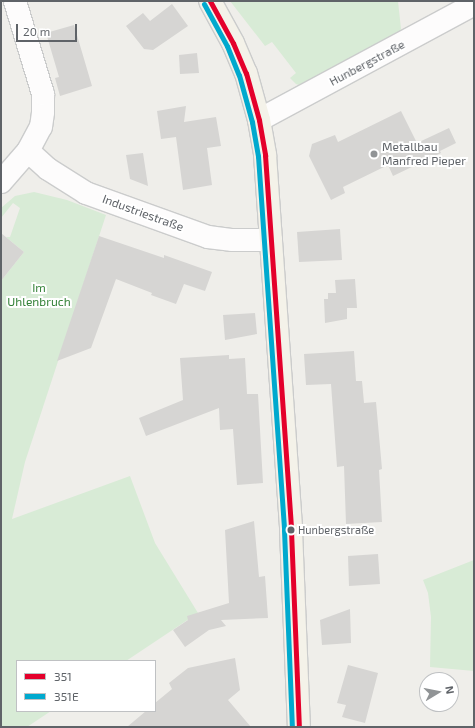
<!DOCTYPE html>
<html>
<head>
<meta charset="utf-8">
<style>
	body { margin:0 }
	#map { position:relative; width:475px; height:728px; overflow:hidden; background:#efeeea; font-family:"Exo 2",sans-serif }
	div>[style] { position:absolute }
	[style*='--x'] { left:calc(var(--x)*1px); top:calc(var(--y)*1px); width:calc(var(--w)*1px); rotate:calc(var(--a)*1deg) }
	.green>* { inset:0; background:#d8ebd6 }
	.building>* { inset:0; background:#d6d5d3 }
	.roads { filter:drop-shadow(1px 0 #cbcccc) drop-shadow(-1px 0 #cbcccc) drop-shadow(0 1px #cbcccc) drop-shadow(0 -1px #cbcccc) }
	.minor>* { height:22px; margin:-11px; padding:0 11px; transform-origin:11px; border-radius:11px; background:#fdfcfc }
	.major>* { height:22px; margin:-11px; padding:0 11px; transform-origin:11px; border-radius:11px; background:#f4f2e9 }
	.bus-1>* { height:5px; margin:-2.5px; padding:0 2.5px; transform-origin:2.5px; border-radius:2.5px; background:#e4002b }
	.bus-2>* { height:5px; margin:-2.5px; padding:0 2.5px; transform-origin:2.5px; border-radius:2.5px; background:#00a9ce }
	.dots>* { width:11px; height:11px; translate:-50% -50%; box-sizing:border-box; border:2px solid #fff; border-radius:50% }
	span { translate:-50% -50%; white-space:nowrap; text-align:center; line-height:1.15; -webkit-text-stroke:4px #fff; paint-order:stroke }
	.bus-label { font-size:11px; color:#5f6368 }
	.left { translate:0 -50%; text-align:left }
	.street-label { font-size:12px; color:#5f6368 }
	.poi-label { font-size:12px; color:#5f6368 }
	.park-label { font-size:12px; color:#348238 }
	.frame { position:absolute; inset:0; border:2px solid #5f6368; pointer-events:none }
	.legend { position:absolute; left:16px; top:660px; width:140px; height:52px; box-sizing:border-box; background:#fff; border:1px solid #bfc1c3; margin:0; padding:5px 7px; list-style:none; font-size:12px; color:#5f6368 }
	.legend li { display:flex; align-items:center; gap:8px; height:20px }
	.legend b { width:20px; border:1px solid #bfc1c3 }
	.north { position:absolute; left:419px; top:672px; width:40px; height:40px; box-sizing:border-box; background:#fff; border:1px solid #bfc1c3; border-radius:50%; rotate:80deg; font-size:11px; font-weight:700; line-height:16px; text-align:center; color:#5f6368 }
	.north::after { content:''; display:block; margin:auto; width:14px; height:18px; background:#919496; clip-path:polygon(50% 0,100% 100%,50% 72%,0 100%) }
	.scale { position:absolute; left:16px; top:24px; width:61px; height:18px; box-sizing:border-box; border:2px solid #5f6368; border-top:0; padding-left:5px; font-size:12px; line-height:14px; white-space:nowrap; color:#5f6368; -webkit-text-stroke:3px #fff; paint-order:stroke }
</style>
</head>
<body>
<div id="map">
	<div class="green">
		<div style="clip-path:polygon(230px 1px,398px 1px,401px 29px,395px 40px,304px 87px,296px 84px,290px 78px,296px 73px,272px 42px,265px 46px)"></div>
		<div style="clip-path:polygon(34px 192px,67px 200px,106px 215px,25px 462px,12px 519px,130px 476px,155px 543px,198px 613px,126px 661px,17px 661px,17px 711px,51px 711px,27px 727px,1px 727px,1px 281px,24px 252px,6px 237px,10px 237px,20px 208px,13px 203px,1px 218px,1px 208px,15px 196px)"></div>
		<div style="clip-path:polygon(474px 560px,474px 671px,430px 667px,431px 617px,428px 593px,423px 580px)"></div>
	</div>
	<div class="building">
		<div style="clip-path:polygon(172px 4px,188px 26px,153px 50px,144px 49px,126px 26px,143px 13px,150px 21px)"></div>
		<div style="clip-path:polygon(74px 25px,92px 86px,60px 96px,55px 78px,59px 77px,46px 33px)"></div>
		<div style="clip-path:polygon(197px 53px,199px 73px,180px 74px,179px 55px)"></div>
		<div style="clip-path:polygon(186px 106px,184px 122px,216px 117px,221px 146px,207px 148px,212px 185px,183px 190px,176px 137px,161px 139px,157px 111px)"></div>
		<div style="clip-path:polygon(401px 111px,417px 143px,449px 128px,456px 143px,440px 151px,441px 153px,393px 176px,388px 165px,343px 187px,345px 193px,331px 200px,309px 156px,312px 144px,335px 135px,338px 142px)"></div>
		<div style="clip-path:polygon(143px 153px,148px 186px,130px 179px,126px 155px)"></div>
		<div style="clip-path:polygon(340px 229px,342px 260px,299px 262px,297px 232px)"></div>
		<div style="clip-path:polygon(1px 233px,24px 252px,1px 281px)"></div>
		<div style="clip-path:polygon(99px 236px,164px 258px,164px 255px,212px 272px,205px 291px,184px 284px,176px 304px,151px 295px,152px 293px,116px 279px,91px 348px,57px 361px)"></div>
		<div style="clip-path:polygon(355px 279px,357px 308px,347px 308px,347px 319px,325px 323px,324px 299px,328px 299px,328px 293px,336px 293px,335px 280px)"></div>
		<div style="clip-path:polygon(255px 313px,257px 334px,225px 340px,223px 315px)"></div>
		<div style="clip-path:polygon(354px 351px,356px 381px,362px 381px,364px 403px,376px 402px,382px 469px,379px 470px,382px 522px,346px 524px,344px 466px,337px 467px,331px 384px,306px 385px,304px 354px)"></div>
		<div style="clip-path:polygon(229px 355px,229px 359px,245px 358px,247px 394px,258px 394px,263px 483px,237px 485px,233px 429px,220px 430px,219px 408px,146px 436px,139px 418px,183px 400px,180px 358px)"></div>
		<div style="clip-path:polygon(254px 521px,259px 577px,265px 576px,268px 618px,221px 620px,226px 626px,209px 630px,185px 647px,173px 630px,188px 620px,187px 616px,229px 603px,225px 530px)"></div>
		<div style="clip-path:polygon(378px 554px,380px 584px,349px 586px,348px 556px)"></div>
		<div style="clip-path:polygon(350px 609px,351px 643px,322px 645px,320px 620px)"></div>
		<div style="clip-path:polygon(235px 658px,240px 690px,228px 700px,251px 727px,127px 727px,146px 711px,155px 711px,155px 703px,172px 689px,169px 683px,188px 668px)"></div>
		<div style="clip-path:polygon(348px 665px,378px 673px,365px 723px,342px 717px,346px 705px,337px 703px)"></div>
	</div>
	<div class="roads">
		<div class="minor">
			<div style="--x:259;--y:120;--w:244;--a:-28.3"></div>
			<div style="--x:28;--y:151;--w:27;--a:42"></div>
			<div style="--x:48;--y:169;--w:45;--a:32.3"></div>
			<div style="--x:86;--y:193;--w:130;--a:19.8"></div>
			<div style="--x:208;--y:237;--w:25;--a:7"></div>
			<div style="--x:233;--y:240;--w:38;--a:0"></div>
			<div style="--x:1;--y:182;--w:41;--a:-48.9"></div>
			<div style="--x:28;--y:151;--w:27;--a:-62"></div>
			<div style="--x:41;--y:127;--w:15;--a:-82"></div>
			<div style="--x:43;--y:112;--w:18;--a:-90"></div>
			<div style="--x:43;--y:94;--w:97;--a:-106.8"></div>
		</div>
		<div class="major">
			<div style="--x:210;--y:1;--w:48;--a:61.3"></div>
			<div style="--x:233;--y:43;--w:33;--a:67"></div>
			<div style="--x:246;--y:73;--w:49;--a:74.5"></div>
			<div style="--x:259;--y:120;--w:36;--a:80"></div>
			<div style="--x:265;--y:155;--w:376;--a:86"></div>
			<div style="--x:291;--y:530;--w:197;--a:87.7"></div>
		</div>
	</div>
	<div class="bus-1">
		<div style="--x:210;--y:1;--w:48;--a:61.3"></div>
		<div style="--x:233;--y:43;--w:33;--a:67"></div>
		<div style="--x:246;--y:73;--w:49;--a:74.5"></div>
		<div style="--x:259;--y:120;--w:36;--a:80"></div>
		<div style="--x:265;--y:155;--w:376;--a:86"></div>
		<div style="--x:291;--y:530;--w:197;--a:87.7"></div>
	</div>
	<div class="bus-2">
		<div style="--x:204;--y:4;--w:48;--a:61.3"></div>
		<div style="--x:227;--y:46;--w:31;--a:68"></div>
		<div style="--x:239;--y:75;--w:49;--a:74.5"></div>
		<div style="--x:252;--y:122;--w:35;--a:80"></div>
		<div style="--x:258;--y:156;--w:375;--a:86"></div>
		<div style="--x:284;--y:530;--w:197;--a:87.7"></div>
	</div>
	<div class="dots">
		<div style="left:374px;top:154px;background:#919496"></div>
		<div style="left:291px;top:530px;background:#5f6368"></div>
	</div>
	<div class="bus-label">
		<span class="left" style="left:298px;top:530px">Hunbergstraße</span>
	</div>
	<div class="street-label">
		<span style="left:367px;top:63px;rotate:-28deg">Hunbergstraße</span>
		<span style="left:143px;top:213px;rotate:20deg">Industriestraße</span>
	</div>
	<div class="poi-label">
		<span class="left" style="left:382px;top:154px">Metallbau<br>Manfred Pieper</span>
	</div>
	<div class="park-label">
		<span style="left:39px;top:295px">Im<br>Uhlenbruch</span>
	</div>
	<div class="frame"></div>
	<ul class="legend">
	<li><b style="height:5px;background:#e4002b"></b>351</li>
	<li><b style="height:5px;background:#00a9ce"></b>351E</li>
	</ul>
	<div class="north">N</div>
	<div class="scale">20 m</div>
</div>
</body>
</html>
